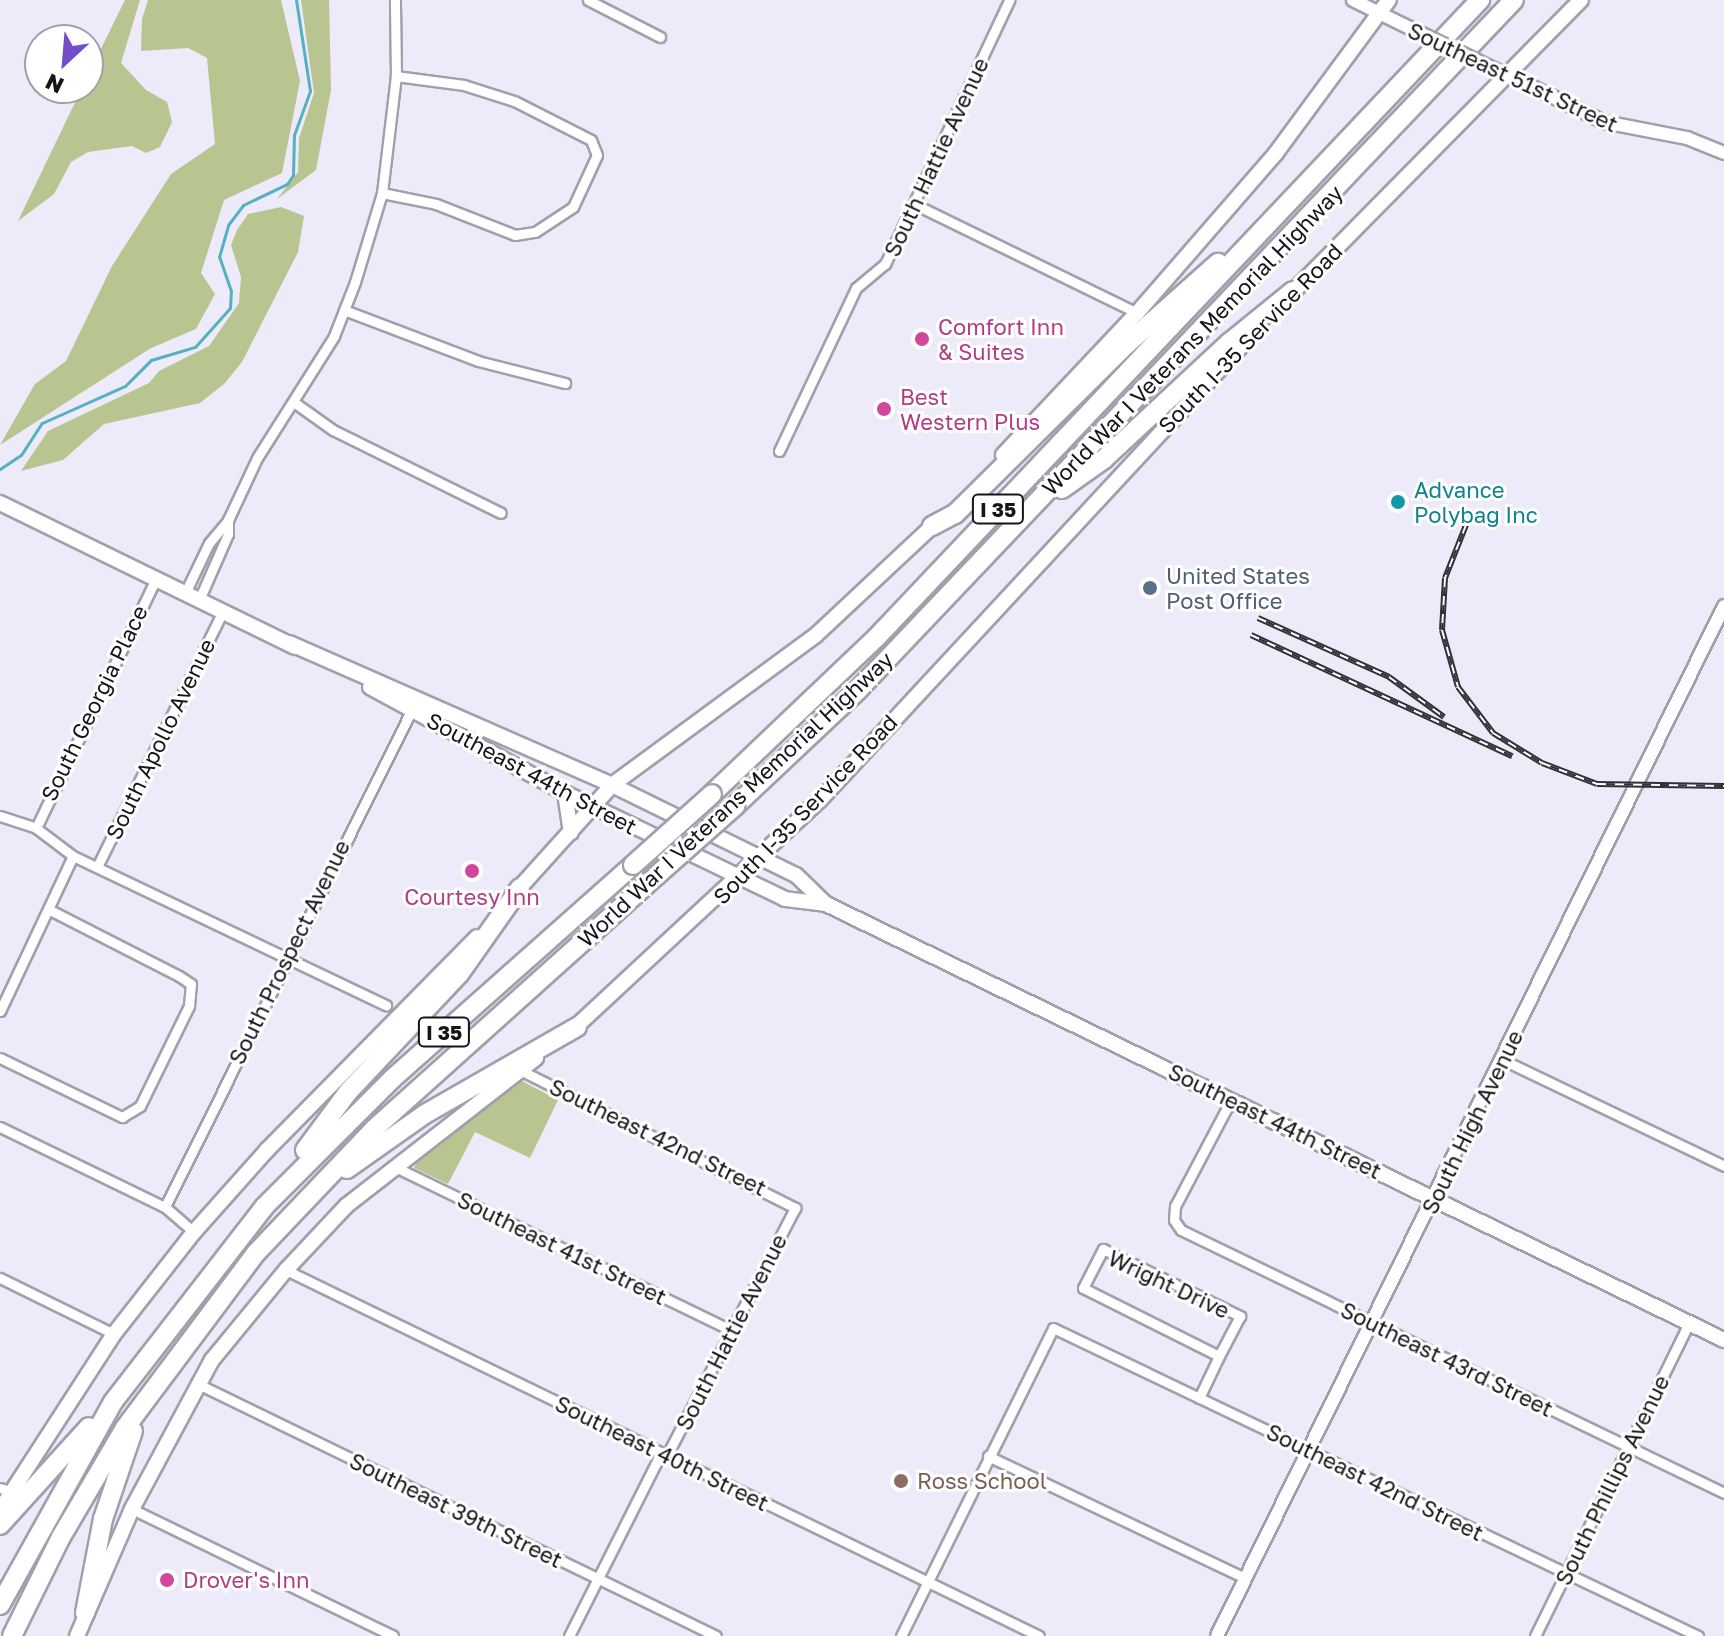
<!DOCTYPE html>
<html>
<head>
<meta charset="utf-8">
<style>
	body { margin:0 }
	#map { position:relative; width:1724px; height:1636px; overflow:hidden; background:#edeaf9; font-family:"Golos Text",sans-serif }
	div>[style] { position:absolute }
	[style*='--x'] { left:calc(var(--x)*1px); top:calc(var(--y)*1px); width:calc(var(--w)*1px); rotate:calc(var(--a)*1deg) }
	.green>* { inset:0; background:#b9c590 }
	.stream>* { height:3px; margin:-1.5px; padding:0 1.5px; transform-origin:1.5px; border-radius:1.5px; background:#55b1bf }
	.roads { filter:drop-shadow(2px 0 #a29fad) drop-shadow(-2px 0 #a29fad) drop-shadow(0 2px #a29fad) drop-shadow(0 -2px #a29fad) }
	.minor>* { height:9px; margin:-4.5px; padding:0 4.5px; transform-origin:4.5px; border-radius:4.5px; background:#fff }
	.tertiary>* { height:12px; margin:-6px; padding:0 6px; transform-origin:6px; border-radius:6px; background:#fff }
	.secondary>* { height:14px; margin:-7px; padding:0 7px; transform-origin:7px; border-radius:7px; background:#fff }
	.motorway>* { height:18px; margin:-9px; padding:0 9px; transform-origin:9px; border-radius:9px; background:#fff }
	.rail>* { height:6px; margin-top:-3px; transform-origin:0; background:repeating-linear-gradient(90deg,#fff 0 9px,#323037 0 18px); box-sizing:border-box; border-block:2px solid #323037 }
	.bridges { filter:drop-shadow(2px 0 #a29fad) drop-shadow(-2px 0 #a29fad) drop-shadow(0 2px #a29fad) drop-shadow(0 -2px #a29fad) }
	.tertiary-bridge>* { height:12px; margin:-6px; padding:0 6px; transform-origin:6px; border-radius:6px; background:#fff }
	.motorway-bridge>* { height:18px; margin:-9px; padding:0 9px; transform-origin:9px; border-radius:9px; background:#fff }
	.dots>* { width:22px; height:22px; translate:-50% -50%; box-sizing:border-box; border:4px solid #fff; border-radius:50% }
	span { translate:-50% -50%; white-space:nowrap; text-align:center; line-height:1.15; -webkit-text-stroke:6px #fff; paint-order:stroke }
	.shield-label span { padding:2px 6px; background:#fff; border:2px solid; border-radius:6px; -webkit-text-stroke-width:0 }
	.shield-label { font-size:20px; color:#151419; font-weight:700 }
	.street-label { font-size:22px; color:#151419 }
	.hotel-label { font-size:22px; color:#b23c85 }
	.left { translate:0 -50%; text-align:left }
	.culture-label { font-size:22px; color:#0d838f }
	.service-label { font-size:22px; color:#4e5e75 }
	.education-label { font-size:22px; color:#785e54 }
	.north { position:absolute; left:24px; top:24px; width:80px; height:80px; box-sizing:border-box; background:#fff; border:2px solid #a1a1a3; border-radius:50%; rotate:206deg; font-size:22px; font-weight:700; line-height:32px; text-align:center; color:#151419 }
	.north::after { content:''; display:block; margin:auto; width:28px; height:36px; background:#724fc9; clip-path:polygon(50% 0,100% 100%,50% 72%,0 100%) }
</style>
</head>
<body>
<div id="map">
	<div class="green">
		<div style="clip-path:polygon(125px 0,140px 0,121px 63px,146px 90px,167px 102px,172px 122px,160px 147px,146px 153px,132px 146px,88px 152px,71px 162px,54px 194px,18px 221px,82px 88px,88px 88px,88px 75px)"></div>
		<div style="clip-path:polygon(148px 0,281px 0,300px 81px,282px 173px,224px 200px,201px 273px,215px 294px,196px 329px,151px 348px,0 445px,35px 384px,66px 361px,112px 266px,171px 174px,215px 144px,207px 58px,188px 48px,141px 51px,142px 19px)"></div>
		<div style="clip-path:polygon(301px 0,329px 0,331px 90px,316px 170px,277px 199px,298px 172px,299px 138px,314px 93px)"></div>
		<div style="clip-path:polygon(281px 207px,304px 216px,298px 252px,242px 362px,224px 384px,200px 403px,104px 424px,63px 460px,21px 471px,48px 431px,149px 383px,159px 371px,209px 346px,239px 303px,241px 277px,231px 245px,237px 230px,248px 214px)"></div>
		<div style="clip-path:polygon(520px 1080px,558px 1100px,530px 1158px,475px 1132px,448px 1184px,414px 1168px,418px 1158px)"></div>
	</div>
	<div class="stream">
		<div style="--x:0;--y:469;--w:25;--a:-34"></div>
		<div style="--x:21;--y:455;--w:38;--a:-57"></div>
		<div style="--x:42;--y:423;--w:91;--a:-24"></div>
		<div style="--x:125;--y:386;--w:37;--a:-45"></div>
		<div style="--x:151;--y:360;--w:46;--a:-16.5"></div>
		<div style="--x:195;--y:347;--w:52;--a:-48.1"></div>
		<div style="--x:230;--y:308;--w:17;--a:-87"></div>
		<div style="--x:231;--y:291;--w:36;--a:-109"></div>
		<div style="--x:219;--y:257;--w:33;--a:-74"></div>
		<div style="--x:228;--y:225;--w:25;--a:-53"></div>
		<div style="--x:243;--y:205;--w:49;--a:-25.5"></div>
		<div style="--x:287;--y:184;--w:11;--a:-56"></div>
		<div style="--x:293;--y:175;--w:40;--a:-88.6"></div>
		<div style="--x:294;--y:135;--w:47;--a:-70"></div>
		<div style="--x:310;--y:91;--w:92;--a:-98.7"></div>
	</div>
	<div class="roads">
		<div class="minor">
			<div style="--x:588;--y:0;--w:81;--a:27.2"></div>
			<div style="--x:382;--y:193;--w:55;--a:11.5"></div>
			<div style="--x:436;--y:204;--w:85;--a:21.4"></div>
			<div style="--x:515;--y:235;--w:20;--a:-9"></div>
			<div style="--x:535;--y:232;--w:45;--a:-33.3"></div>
			<div style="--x:573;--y:207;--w:57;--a:-65.2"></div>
			<div style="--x:597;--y:155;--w:16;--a:-112"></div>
			<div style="--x:591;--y:140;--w:86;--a:-153.1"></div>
			<div style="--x:514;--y:101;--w:52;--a:-162.3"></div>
			<div style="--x:464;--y:85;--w:69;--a:-172.5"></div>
			<div style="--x:914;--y:204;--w:248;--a:26"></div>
			<div style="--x:344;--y:310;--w:143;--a:20.8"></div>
			<div style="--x:478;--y:361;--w:90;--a:14.2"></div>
			<div style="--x:295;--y:403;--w:47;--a:35.4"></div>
			<div style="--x:333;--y:430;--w:187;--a:26.3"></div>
			<div style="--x:779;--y:451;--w:180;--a:-64.7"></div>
			<div style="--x:856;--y:288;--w:38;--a:-40"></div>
			<div style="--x:885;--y:264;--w:292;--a:-64.8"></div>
			<div style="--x:228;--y:520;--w:68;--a:-64.9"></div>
			<div style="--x:257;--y:458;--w:144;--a:-57.7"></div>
			<div style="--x:334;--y:336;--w:58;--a:-68.7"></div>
			<div style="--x:355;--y:282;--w:93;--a:-73.1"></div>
			<div style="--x:382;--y:193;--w:118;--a:-83.2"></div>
			<div style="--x:396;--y:76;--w:76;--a:-90.8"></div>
			<div style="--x:185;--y:593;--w:55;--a:-64.4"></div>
			<div style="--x:209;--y:543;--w:30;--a:-50"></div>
			<div style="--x:228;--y:520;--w:14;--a:90"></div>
			<div style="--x:228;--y:534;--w:72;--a:113.7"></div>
			<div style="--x:0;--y:816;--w:38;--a:18"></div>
			<div style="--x:36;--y:828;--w:46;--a:37.1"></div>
			<div style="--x:73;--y:856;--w:347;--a:25.5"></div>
			<div style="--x:36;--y:828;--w:276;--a:-64.3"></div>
			<div style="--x:97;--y:867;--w:285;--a:-63.8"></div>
			<div style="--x:0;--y:1011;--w:171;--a:-64.8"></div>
			<div style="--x:0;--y:1058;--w:136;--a:25.8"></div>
			<div style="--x:122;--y:1117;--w:21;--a:-31"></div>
			<div style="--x:140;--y:1106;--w:111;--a:-63.9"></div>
			<div style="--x:189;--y:1006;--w:22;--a:-85"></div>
			<div style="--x:191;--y:984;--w:14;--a:-146"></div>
			<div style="--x:179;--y:976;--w:145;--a:-152.9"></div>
			<div style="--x:1503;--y:1060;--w:245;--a:25.6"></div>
			<div style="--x:520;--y:1070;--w:308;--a:26.6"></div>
			<div style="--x:795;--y:1208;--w:278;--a:117.4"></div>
			<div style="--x:1231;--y:1100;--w:120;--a:117.8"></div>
			<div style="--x:1175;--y:1206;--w:14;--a:94"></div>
			<div style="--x:1174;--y:1220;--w:12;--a:55"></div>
			<div style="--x:1181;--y:1230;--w:603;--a:25.84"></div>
			<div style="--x:0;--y:1127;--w:183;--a:25.9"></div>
			<div style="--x:165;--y:1207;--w:38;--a:41"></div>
			<div style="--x:393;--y:1166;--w:376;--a:25.9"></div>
			<div style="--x:165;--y:1207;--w:560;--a:-63.62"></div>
			<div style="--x:1103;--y:1249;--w:153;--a:26.1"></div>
			<div style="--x:1240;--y:1316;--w:45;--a:117.7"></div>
			<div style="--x:1219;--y:1356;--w:152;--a:-153.4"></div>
			<div style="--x:1083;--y:1288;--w:44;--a:-62.9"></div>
			<div style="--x:286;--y:1270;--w:837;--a:25.92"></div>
			<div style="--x:0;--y:1278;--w:127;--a:26.2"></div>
			<div style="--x:196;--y:1383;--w:578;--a:25.94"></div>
			<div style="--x:1199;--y:1398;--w:47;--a:-64.5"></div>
			<div style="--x:988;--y:1456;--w:284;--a:25.4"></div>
			<div style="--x:0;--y:1488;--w:14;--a:17"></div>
			<div style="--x:132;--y:1509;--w:290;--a:25.9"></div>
			<div style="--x:569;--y:1636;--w:205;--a:-63.3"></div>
			<div style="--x:901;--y:1636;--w:343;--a:-63.7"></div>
			<div style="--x:1053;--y:1328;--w:715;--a:25.53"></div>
			<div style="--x:1535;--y:1636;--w:349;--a:-63.8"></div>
		</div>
		<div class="tertiary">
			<div style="--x:1353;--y:0;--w:75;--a:26.2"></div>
			<div style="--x:1500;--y:71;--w:116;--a:26.1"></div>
			<div style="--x:1604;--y:122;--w:85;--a:10.9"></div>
			<div style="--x:1687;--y:138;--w:40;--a:22"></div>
			<div style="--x:1217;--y:1636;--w:1148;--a:-63.79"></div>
		</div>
		<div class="secondary">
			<div style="--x:1286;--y:299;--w:420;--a:-45.4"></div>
			<div style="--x:1003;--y:455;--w:195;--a:-46.7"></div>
			<div style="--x:1137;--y:313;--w:212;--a:-49"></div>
			<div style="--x:1276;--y:153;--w:190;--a:-53.6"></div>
			<div style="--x:0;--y:503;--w:328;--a:26"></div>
			<div style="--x:289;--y:643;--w:353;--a:23.7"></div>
			<div style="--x:612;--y:785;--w:205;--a:26.1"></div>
			<div style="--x:796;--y:875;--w:42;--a:44"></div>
			<div style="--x:826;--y:904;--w:998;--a:25.9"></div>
			<div style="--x:370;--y:687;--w:222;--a:28.5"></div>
			<div style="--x:565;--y:793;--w:244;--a:25.7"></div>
			<div style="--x:785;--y:899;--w:41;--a:7"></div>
			<div style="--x:565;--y:793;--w:40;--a:81.5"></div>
			<div style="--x:514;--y:894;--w:147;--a:-48"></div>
			<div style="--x:612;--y:785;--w:253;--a:-36.3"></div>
			<div style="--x:816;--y:635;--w:167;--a:-43.1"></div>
			<div style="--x:568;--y:1034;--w:342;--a:-42.9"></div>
			<div style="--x:819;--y:801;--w:645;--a:-47.14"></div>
			<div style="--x:0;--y:1510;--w:210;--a:-57.1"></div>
			<div style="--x:114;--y:1334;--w:130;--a:-51.9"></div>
			<div style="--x:194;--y:1232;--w:110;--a:-48.3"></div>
			<div style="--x:267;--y:1150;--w:299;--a:-45.4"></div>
			<div style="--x:77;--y:1636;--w:138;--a:-66.6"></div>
			<div style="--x:132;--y:1509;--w:169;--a:-61.8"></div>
			<div style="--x:212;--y:1360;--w:117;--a:-50.6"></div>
			<div style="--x:286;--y:1270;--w:88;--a:-46.8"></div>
			<div style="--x:346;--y:1206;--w:241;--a:-37.9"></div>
		</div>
		<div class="motorway">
			<div style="--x:1062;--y:489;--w:52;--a:-35.5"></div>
			<div style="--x:1104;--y:459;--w:171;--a:-42.9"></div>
			<div style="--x:1229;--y:343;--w:82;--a:-39.1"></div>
			<div style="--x:932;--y:526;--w:26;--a:-28"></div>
			<div style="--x:955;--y:514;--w:242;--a:-44.7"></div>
			<div style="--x:1127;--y:344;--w:122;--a:-41.7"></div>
			<div style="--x:712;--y:794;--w:226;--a:-43.6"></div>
			<div style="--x:876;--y:638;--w:879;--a:-46.57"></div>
			<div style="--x:735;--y:806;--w:169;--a:-43.3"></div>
			<div style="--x:858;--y:690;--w:952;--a:-46.45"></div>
			<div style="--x:305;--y:1150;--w:72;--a:-53.4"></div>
			<div style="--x:348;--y:1092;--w:163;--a:-46.7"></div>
			<div style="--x:460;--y:973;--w:104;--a:-54.8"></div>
			<div style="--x:347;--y:1169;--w:95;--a:-35.2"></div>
			<div style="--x:425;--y:1114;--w:175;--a:-29.8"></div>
			<div style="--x:0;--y:1525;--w:132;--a:-47.8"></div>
			<div style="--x:0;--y:1605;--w:232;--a:-60.9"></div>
			<div style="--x:113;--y:1402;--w:247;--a:-52.2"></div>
			<div style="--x:264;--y:1207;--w:181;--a:-45"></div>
			<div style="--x:392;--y:1079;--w:322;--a:-41.6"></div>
			<div style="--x:85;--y:1613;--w:96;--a:-79.2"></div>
			<div style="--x:103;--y:1519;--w:93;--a:-71.2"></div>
			<div style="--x:12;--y:1636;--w:110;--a:-63.7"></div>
			<div style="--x:61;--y:1537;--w:126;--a:-59.6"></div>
			<div style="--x:125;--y:1428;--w:219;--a:-53.2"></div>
			<div style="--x:256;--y:1253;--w:171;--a:-46.4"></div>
			<div style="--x:374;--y:1129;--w:379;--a:-41.9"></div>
		</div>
	</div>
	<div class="rail">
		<div style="--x:1466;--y:525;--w:57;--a:111.6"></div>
		<div style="--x:1445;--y:578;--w:52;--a:93.3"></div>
		<div style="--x:1442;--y:630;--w:59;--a:74.3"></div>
		<div style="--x:1458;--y:687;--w:58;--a:52.7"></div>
		<div style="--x:1493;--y:733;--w:57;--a:31.5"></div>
		<div style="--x:1542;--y:763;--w:59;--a:20.9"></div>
		<div style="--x:1597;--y:784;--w:127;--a:0.9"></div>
		<div style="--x:1258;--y:618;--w:144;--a:24.2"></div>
		<div style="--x:1389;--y:677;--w:68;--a:36"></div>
		<div style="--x:1251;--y:635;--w:288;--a:24.9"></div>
	</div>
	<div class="bridges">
		<div class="tertiary-bridge">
			<div style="--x:1420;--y:33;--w:85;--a:26"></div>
		</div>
		<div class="motorway-bridge">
			<div style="--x:633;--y:865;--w:106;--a:-41.9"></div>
			<div style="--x:656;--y:876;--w:106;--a:-41.5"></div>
		</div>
	</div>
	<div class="dots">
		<div style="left:922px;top:339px;background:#d1479c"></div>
		<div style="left:884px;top:409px;background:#d1479c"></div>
		<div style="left:1398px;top:502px;background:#0f9aa8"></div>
		<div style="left:1150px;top:588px;background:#5c6f8a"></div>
		<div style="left:472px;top:871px;background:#d1479c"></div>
		<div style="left:901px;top:1481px;background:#8d6e63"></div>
		<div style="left:167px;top:1580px;background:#d1479c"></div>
	</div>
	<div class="shield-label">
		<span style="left:998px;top:509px">I 35</span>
		<span style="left:444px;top:1032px">I 35</span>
	</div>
	<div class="street-label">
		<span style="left:1513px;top:77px;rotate:25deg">Southeast 51st Street</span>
		<span style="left:936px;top:157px;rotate:-65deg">South Hattie Avenue</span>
		<span style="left:1250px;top:338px;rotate:-46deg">South I-35 Service Road</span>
		<span style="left:1192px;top:340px;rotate:-46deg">World War I Veterans Memorial Highway</span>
		<span style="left:94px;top:703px;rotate:-64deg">South Georgia Place</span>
		<span style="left:160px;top:739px;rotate:-64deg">South Apollo Avenue</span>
		<span style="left:532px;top:773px;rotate:28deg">Southeast 44th Street</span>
		<span style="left:735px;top:799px;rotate:-43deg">World War I Veterans Memorial Highway</span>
		<span style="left:805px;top:809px;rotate:-46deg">South I-35 Service Road</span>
		<span style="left:289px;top:952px;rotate:-64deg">South Prospect Avenue</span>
		<span style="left:1275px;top:1121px;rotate:26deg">Southeast 44th Street</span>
		<span style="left:1472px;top:1122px;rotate:-64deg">South High Avenue</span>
		<span style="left:658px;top:1137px;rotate:26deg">Southeast 42nd Street</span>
		<span style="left:562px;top:1248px;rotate:26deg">Southeast 41st Street</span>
		<span style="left:1169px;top:1284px;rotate:25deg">Wright Drive</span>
		<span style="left:731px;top:1332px;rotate:-63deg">South Hattie Avenue</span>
		<span style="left:1447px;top:1359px;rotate:26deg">Southeast 43rd Street</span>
		<span style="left:662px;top:1453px;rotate:26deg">Southeast 40th Street</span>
		<span style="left:1612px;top:1480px;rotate:-64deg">South Phillips Avenue</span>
		<span style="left:1375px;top:1482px;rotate:26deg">Southeast 42nd Street</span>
		<span style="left:456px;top:1510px;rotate:26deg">Southeast 39th Street</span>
	</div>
	<div class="hotel-label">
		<span class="left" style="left:938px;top:339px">Comfort Inn<br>&amp; Suites</span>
		<span class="left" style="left:900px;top:409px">Best<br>Western Plus</span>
		<span style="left:472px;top:897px">Courtesy Inn</span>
		<span class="left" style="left:183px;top:1580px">Drover's Inn</span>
	</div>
	<div class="culture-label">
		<span class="left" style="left:1414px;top:502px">Advance<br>Polybag Inc</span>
	</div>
	<div class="service-label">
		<span class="left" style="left:1166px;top:588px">United States<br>Post Office</span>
	</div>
	<div class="education-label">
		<span class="left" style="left:917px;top:1481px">Ross School</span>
	</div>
	<div class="north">N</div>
</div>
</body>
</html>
